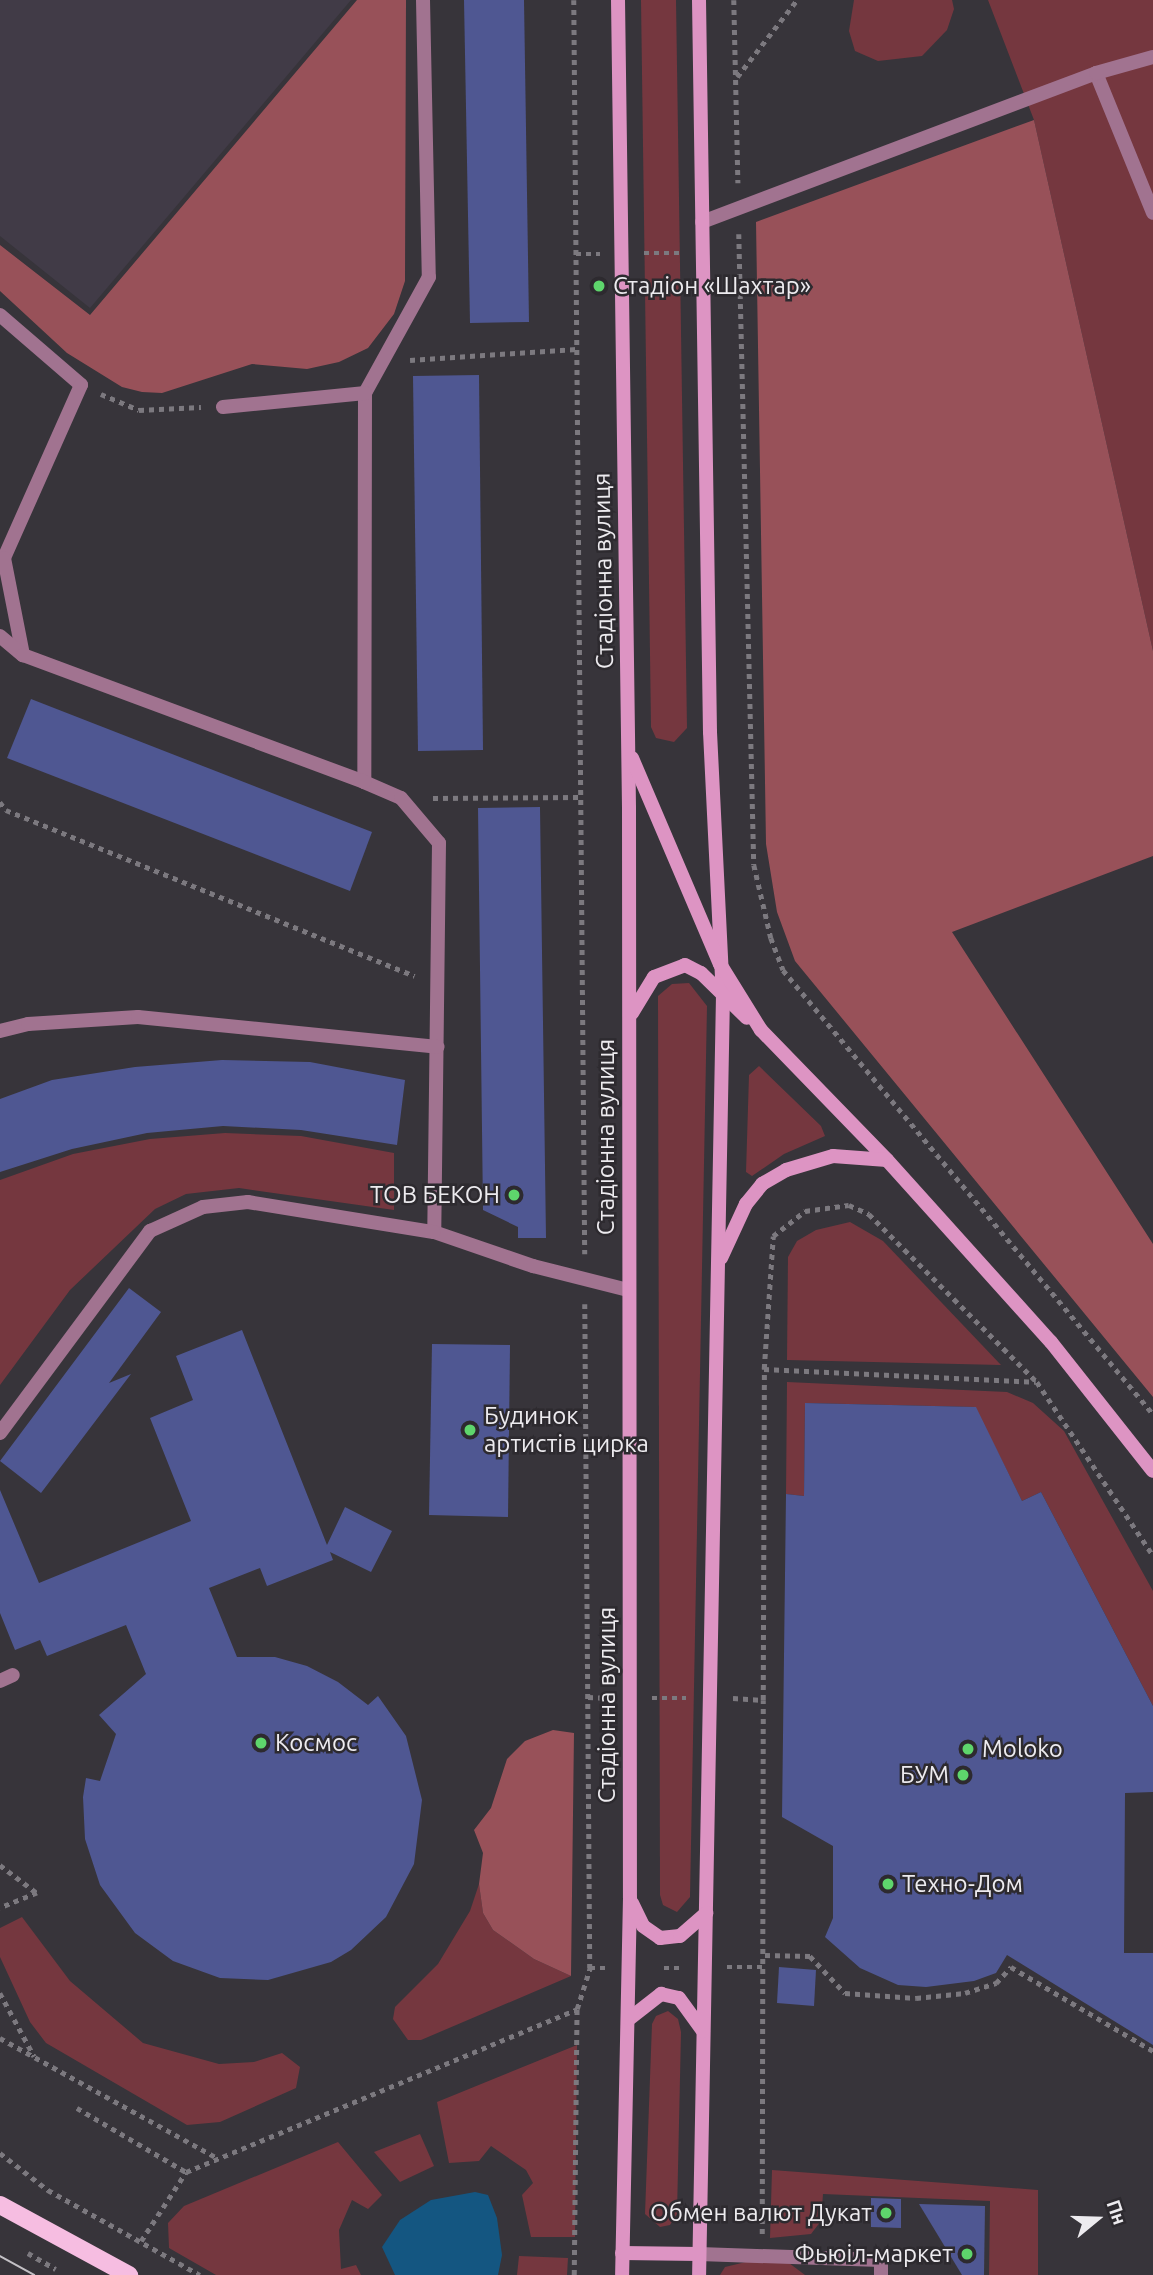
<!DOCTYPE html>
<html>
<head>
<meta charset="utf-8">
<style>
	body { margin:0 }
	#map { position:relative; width:1153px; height:2275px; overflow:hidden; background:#37343a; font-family:Ubuntu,sans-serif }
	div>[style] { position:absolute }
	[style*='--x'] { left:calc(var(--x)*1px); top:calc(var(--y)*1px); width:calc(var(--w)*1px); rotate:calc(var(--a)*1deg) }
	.built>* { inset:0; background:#413b47 }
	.green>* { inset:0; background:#75373f }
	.forest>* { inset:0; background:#985159 }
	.water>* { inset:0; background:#145681 }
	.building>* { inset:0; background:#4f5792 }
	.path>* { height:4.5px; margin-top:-2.25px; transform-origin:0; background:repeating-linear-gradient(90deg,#7c797f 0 5px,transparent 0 10px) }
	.lane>* { height:14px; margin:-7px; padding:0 7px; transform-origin:7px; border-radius:7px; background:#a17390 }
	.secondary>* { height:14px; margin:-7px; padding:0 7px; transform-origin:7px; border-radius:7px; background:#dd94c3 }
	.primary>* { height:18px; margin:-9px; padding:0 9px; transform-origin:9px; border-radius:9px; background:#f6bde1 }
	.tram>* { height:2px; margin:-1px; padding:0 1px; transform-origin:1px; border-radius:1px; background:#c3c0c5 }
	.dots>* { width:19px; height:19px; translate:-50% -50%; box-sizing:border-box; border:4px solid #2d2a2f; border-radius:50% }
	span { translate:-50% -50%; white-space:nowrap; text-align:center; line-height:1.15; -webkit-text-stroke:5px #2d2a2f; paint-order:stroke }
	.poi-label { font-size:24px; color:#edebef }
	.left { translate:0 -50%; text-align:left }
	.right { translate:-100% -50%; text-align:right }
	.street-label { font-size:24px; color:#edebef }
	.north { position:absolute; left:1062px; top:2184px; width:70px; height:70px; -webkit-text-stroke:5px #2d2a2f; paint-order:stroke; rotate:71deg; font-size:19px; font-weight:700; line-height:28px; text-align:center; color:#edebef }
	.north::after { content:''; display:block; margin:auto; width:24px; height:32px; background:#edebef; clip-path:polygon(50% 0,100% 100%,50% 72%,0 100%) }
</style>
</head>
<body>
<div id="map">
	<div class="built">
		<div style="clip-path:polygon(0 0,351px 0,90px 308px,0 236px)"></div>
	</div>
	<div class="green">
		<div style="clip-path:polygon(641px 0,676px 0,687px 728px,674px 742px,656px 738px,651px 727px)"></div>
		<div style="clip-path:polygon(854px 0,952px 0,954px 9px,947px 30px,922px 56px,878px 61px,855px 51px,849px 31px)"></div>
		<div style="clip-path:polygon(988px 0,1153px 0,1153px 651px,1034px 120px)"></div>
		<div style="clip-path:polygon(689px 983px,707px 1006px,690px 1897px,677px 1912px,663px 1905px,660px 1895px,658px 996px,672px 984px)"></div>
		<div style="clip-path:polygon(759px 1066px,821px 1126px,825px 1136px,784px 1154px,752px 1176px,746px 1172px,749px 1075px)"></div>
		<div style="clip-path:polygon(225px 1133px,301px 1136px,394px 1153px,394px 1210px,239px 1188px,186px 1194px,155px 1209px,70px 1290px,0 1385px,0 1180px,73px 1154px,150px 1139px)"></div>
		<div style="clip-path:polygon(850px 1222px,883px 1241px,1001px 1365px,787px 1360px,788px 1257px,797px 1241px,816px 1230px)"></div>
		<div style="clip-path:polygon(787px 1382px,1007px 1392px,1033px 1403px,1064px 1431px,1153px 1591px,1153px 1706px,1041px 1492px,1022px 1501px,975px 1407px,805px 1403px,804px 1496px,786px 1494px)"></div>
		<div style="clip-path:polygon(479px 1884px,483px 1913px,493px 1930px,534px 1959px,571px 1976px,421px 2040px,408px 2040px,393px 2019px,395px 2007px,438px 1964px,470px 1911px)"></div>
		<div style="clip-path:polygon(22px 1917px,70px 1981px,143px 2043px,219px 2064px,254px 2062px,282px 2053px,300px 2067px,296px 2088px,220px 2122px,187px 2125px,46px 2043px,30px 2022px,0 1957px,0 1928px)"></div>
		<div style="clip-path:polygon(668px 2011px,678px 2019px,681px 2032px,677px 2214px,670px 2225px,660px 2227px,645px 2214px,652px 2024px,656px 2016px)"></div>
		<div style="clip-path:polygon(577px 2045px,575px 2237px,531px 2237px,522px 2195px,533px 2183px,526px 2170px,491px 2146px,479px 2161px,449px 2163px,437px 2102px)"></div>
		<div style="clip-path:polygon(420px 2134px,434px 2166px,400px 2182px,374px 2152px)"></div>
		<div style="clip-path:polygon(338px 2142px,382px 2195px,368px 2209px,352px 2200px,339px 2230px,341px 2269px,356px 2265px,361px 2275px,216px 2275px,169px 2248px,168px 2223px,184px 2206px)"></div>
		<div style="clip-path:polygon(772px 2170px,1038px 2190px,1038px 2275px,989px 2275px,990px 2201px,823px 2194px,821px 2221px,811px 2234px,770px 2238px)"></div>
		<div style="clip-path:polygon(519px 2256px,568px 2258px,567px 2275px,517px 2275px)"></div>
		<div style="clip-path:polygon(750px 2261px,789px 2263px,805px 2275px,720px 2275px,725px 2267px)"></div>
	</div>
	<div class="forest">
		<div style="clip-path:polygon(357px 0,406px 0,405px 281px,394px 314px,368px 348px,339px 362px,307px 369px,252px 364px,162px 393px,142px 392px,122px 387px,67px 353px,0 291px,0 245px,90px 315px)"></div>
		<div style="clip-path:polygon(1034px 120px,1153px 651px,1153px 856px,952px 932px,1153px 1244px,1153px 1397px,795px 961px,777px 912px,766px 844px,756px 222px)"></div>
		<div style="clip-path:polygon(553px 1730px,574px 1733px,571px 1976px,534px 1959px,493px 1930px,483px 1913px,479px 1884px,483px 1853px,474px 1830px,491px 1808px,507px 1759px,525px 1741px)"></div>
	</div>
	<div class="water">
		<div style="clip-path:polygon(475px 2192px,488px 2195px,497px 2218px,502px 2255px,498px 2275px,395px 2275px,382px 2247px,400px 2220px,431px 2200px)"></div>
	</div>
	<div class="building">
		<div style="clip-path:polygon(464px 0,524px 0,529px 322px,470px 323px)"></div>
		<div style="clip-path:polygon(479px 375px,483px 750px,418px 751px,413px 376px)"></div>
		<div style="clip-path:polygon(31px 699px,372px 832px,350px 891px,7px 758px)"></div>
		<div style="clip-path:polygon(540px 807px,546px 1238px,518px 1238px,518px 1227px,483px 1210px,478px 808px)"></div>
		<div style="clip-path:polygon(222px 1060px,310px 1062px,405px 1080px,397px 1145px,301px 1130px,223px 1126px,147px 1133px,72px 1149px,0 1172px,0 1099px,52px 1080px,135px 1067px)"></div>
		<div style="clip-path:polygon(129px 1288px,161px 1312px,109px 1383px,131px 1374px,41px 1493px,0 1461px)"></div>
		<div style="clip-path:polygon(242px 1330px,327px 1545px,345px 1507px,392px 1531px,371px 1572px,330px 1552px,333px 1560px,267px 1586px,260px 1568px,209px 1588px,237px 1657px,275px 1657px,307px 1666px,338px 1682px,368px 1705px,378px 1696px,406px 1736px,422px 1800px,414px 1864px,386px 1917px,351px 1950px,331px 1962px,268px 1980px,220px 1978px,173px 1961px,135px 1933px,100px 1885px,85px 1839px,83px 1797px,86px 1778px,100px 1781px,116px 1734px,99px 1715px,146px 1674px,126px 1625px,47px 1656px,40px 1640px,15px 1650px,0 1613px,0 1490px,39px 1583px,191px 1521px,150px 1418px,193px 1400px,176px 1356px)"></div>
		<div style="clip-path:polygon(432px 1344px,510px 1345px,508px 1517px,429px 1515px)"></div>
		<div style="clip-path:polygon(805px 1403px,976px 1407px,1022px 1501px,1041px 1492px,1153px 1706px,1153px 1792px,1125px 1793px,1124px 1953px,1153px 1953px,1153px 2045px,1007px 1955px,996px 1973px,974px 1981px,926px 1987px,898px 1985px,860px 1968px,825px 1937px,833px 1918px,833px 1846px,782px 1817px,786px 1494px,804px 1496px)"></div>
		<div style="clip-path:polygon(779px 1967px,816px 1970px,814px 2006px,777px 2003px)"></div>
		<div style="clip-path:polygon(871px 2198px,901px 2199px,901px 2228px,871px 2227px)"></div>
		<div style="clip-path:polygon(919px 2204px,985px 2206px,984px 2275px,962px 2275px)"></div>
	</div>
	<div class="path">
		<div style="--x:574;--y:0;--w:1254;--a:89.5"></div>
		<div style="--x:734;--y:0;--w:183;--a:88.7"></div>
		<div style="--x:737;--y:77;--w:98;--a:-52.1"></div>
		<div style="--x:739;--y:234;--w:631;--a:88.64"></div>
		<div style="--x:754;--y:865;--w:75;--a:76.9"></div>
		<div style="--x:771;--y:938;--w:34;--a:69"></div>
		<div style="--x:783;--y:970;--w:578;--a:50.19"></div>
		<div style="--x:644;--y:253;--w:36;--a:0"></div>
		<div style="--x:576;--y:254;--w:24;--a:0"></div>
		<div style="--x:410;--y:360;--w:167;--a:-3.8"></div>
		<div style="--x:101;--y:394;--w:41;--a:22.8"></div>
		<div style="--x:139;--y:410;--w:62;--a:-2.8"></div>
		<div style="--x:433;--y:798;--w:147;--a:-0.4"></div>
		<div style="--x:0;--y:802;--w:10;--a:53"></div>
		<div style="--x:6;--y:810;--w:441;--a:22.1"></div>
		<div style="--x:585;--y:1304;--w:664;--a:89.57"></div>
		<div style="--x:764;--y:1369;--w:272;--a:2.7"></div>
		<div style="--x:588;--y:1697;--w:21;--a:3"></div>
		<div style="--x:652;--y:1698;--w:34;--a:0"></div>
		<div style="--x:733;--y:1698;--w:30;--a:4"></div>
		<div style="--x:763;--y:1700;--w:331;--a:-89.8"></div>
		<div style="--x:764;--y:1369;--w:133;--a:-86.1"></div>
		<div style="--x:773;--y:1236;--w:41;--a:-38"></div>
		<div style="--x:805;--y:1211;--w:44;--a:-7.8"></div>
		<div style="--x:849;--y:1205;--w:22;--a:24"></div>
		<div style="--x:869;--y:1214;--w:238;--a:45"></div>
		<div style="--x:1037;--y:1382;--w:208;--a:56.2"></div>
		<div style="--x:0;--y:1865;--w:46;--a:37.1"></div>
		<div style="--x:37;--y:1893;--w:40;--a:158"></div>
		<div style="--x:765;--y:1955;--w:45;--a:1.3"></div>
		<div style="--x:810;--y:1956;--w:51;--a:46.6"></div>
		<div style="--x:845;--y:1993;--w:71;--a:4"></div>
		<div style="--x:916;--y:1998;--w:49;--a:-5.8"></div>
		<div style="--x:965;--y:1993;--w:33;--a:-18"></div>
		<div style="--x:996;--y:1983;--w:22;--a:-47"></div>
		<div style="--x:1011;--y:1967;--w:165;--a:30.6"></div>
		<div style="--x:727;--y:1967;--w:37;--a:0"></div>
		<div style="--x:664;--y:1968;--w:19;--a:0"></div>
		<div style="--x:0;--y:1993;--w:72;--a:61.6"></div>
		<div style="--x:0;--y:2038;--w:248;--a:28.9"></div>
		<div style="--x:77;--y:2108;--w:126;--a:30.4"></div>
		<div style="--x:0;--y:2153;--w:61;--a:37.6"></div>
		<div style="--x:48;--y:2190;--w:174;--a:29.2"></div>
		<div style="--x:762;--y:2234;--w:534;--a:-89.89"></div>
		<div style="--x:141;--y:2241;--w:82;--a:-56.9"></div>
		<div style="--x:186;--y:2172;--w:424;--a:-22.6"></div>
		<div style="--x:577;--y:2009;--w:43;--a:-72.4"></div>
		<div style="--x:590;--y:1968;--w:16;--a:0"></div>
		<div style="--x:28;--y:2253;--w:32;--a:30"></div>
		<div style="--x:574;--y:2275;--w:266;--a:-89.4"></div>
	</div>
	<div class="lane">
		<div style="--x:423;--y:0;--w:277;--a:88.8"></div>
		<div style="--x:429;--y:277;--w:132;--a:118.9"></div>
		<div style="--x:365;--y:393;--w:389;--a:90.1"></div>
		<div style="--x:364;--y:782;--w:40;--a:23.4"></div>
		<div style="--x:401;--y:798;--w:59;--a:49.8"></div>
		<div style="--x:439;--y:843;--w:389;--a:90.7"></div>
		<div style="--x:434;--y:1232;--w:105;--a:19"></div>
		<div style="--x:533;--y:1266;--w:98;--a:14.2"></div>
		<div style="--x:1096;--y:73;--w:151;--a:67.8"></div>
		<div style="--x:702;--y:222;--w:421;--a:-20.7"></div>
		<div style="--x:1096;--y:73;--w:59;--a:-15.7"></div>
		<div style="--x:0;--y:315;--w:107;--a:40.8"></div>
		<div style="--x:81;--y:385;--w:189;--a:114"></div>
		<div style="--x:4;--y:558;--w:99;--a:78.9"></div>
		<div style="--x:223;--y:407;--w:143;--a:-5.6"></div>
		<div style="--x:0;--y:636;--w:30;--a:40"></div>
		<div style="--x:23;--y:655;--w:364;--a:20.4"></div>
		<div style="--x:0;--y:1031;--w:29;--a:-14"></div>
		<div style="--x:28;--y:1024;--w:110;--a:-3.6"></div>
		<div style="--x:138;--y:1017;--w:301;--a:5.7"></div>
		<div style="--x:0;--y:1433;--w:252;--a:-53.4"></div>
		<div style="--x:150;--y:1231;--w:58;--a:-24.4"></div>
		<div style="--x:203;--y:1207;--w:45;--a:-6.3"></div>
		<div style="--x:248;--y:1202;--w:188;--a:9.2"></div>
		<div style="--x:0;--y:1681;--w:14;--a:-25"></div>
		<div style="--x:699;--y:2254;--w:182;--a:1.9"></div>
		<div style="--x:881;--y:2260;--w:15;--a:90"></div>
	</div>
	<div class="secondary">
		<div style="--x:618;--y:0;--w:808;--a:89.22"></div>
		<div style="--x:629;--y:808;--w:1090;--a:89.95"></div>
		<div style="--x:630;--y:1898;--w:377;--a:91.2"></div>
		<div style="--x:699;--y:0;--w:732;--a:89.14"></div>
		<div style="--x:710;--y:732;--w:263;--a:87.2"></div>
		<div style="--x:723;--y:995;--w:1280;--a:91.07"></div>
		<div style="--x:632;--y:758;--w:224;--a:66.9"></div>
		<div style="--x:720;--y:964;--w:78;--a:58.2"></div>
		<div style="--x:761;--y:1030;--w:181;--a:45.9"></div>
		<div style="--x:887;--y:1160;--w:245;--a:48"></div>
		<div style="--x:1051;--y:1342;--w:164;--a:51.7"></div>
		<div style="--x:632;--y:1013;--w:42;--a:-58.6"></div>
		<div style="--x:654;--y:977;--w:33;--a:-21"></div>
		<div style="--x:685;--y:965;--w:18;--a:27"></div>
		<div style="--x:701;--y:973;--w:64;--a:44.4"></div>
		<div style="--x:721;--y:1258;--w:60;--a:-65.2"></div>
		<div style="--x:746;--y:1204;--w:26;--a:-51"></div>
		<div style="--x:762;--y:1184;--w:28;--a:-30"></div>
		<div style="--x:786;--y:1170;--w:49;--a:-16.6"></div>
		<div style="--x:833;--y:1156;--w:54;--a:4.2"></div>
		<div style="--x:632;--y:1903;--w:25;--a:64"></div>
		<div style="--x:643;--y:1926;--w:21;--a:35"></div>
		<div style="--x:660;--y:1938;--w:20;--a:-6"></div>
		<div style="--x:680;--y:1936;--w:35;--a:-41"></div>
		<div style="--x:629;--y:2019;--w:41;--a:-38"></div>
		<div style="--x:661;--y:1994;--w:18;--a:13"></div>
		<div style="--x:679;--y:1998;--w:41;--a:54"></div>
		<div style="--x:622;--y:2253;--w:77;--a:0.7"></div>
	</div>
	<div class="primary">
		<div style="--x:0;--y:2205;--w:147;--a:28.5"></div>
	</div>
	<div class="tram">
		<div style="--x:0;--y:2256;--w:39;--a:29"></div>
	</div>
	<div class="dots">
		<div style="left:599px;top:286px;background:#5ed56c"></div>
		<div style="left:514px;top:1195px;background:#5ed56c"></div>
		<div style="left:470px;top:1430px;background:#5ed56c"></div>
		<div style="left:261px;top:1743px;background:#5ed56c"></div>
		<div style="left:968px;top:1749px;background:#5ed56c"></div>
		<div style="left:963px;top:1775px;background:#5ed56c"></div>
		<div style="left:888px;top:1884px;background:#5ed56c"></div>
		<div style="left:886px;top:2213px;background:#5ed56c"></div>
		<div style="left:967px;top:2254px;background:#5ed56c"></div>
	</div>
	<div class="poi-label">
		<span class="left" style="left:613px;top:286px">Стадіон «Шахтар»</span>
		<span class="right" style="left:500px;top:1195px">ТОВ БЕКОН</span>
		<span class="left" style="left:484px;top:1430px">Будинок<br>артистів цирка</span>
		<span class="left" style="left:275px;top:1743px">Космос</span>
		<span class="left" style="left:982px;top:1749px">Moloko</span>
		<span class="right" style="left:949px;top:1775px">БУМ</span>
		<span class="left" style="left:902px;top:1884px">Техно-Дом</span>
		<span class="right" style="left:872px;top:2213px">Обмен валют Дукат</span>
		<span class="right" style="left:953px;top:2254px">Фьюіл-маркет</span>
	</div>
	<div class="street-label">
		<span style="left:603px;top:571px;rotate:-91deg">Стадіонна вулиця</span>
		<span style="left:606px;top:1137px;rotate:-90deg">Стадіонна вулиця</span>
		<span style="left:607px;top:1705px;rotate:-90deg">Стадіонна вулиця</span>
	</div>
	<div class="north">Пн</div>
</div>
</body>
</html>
